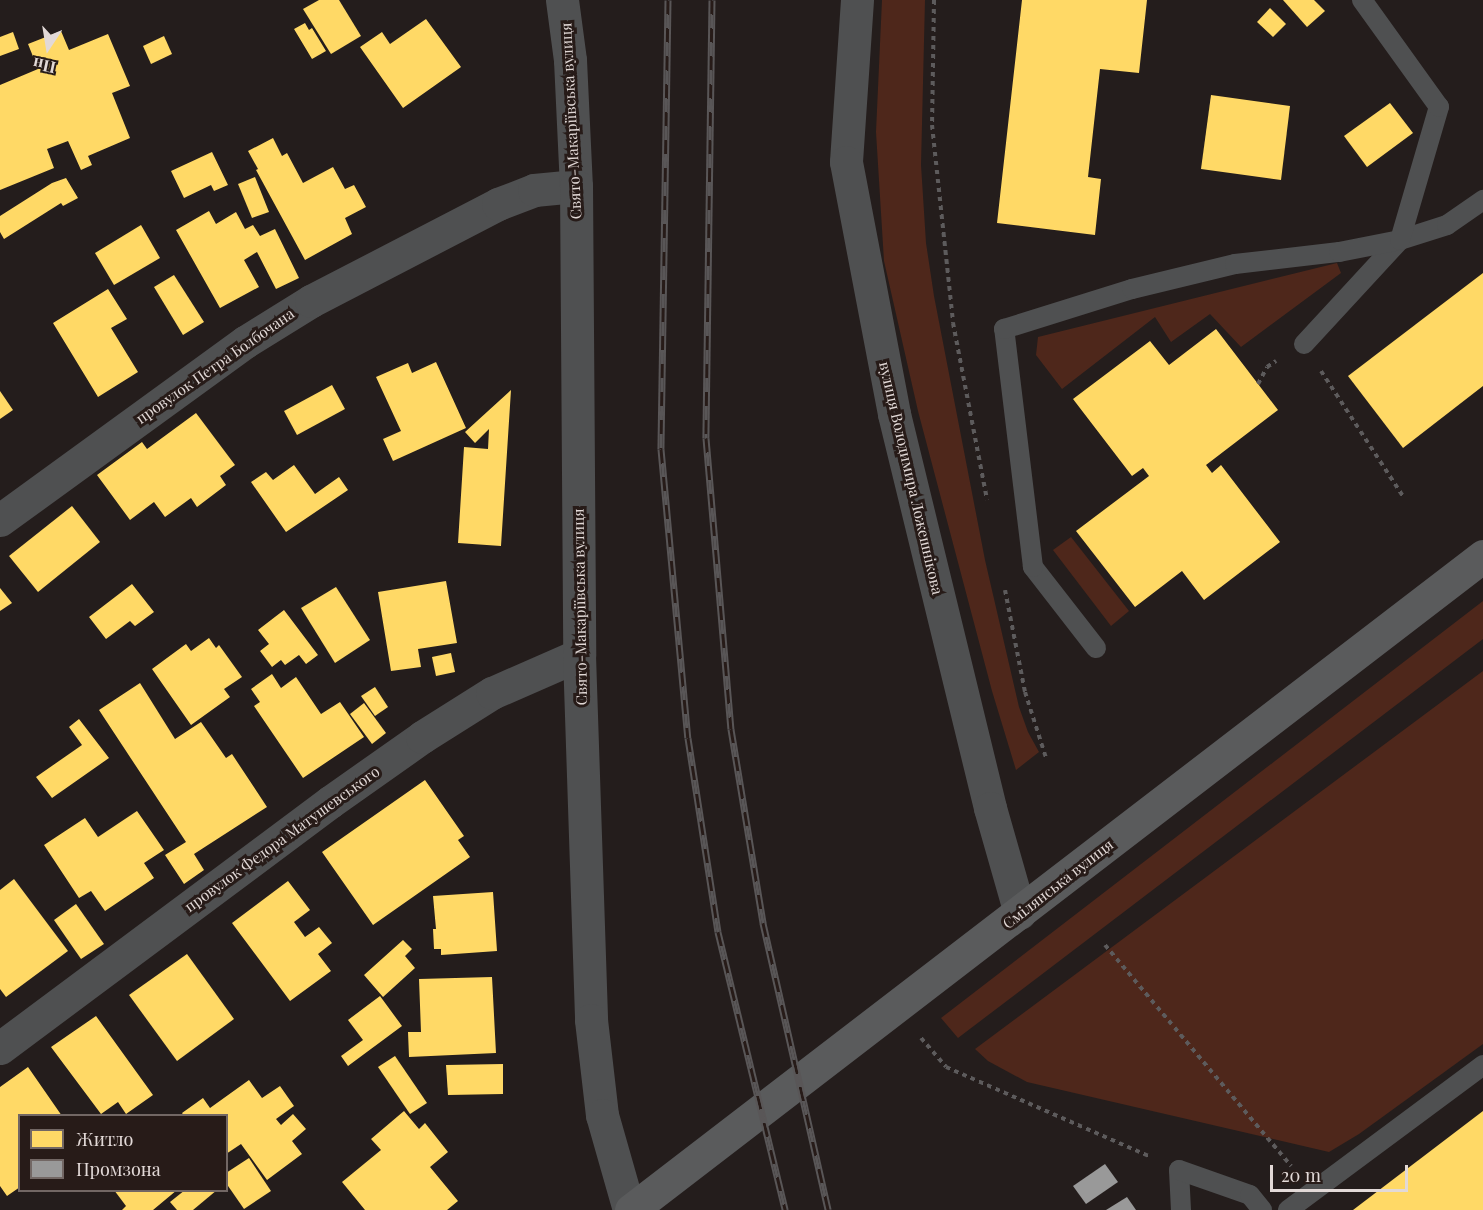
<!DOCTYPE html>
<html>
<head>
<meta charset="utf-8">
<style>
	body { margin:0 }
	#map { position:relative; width:1483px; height:1210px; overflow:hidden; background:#241d1c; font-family:"Playfair Display",serif }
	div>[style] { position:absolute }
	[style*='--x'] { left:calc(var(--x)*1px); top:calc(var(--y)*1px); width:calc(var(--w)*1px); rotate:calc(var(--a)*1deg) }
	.green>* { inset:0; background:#4e271b }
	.homes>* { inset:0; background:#ffd966 }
	.industry>* { inset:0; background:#999 }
	.path>* { height:4px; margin-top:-2px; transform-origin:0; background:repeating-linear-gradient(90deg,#5d5b5c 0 4.5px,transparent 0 9px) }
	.service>* { height:20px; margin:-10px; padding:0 10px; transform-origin:10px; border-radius:10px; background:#4f5051 }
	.minor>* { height:33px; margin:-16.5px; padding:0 16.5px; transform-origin:16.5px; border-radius:16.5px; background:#4f5051 }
	.tertiary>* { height:33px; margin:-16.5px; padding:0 16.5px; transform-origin:16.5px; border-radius:16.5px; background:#4f5051 }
	.secondary>* { height:33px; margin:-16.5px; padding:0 16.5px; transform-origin:16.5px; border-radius:16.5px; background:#5a5b5c }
	.rail>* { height:7px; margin-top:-3.5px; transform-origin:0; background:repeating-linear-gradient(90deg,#271b18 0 14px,#595657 0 28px); box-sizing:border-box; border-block:2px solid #595657 }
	span { translate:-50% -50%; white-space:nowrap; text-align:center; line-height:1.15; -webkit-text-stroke:6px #271b18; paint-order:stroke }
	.street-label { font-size:15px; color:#e2d9d7 }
	.legend { position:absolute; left:18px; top:1114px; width:210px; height:78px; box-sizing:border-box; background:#271b18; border:2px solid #726764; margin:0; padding:8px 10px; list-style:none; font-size:18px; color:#e2d9d7 }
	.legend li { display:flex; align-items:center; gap:12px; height:30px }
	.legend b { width:30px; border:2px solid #726764 }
	.north { position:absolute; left:18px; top:18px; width:60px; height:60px; -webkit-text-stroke:4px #271b18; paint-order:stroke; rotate:192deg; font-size:16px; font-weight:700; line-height:24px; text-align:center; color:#e2d9d7 }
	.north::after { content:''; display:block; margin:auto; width:21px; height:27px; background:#e2d9d7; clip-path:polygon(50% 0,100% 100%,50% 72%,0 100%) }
	.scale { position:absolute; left:1270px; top:1165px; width:138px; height:27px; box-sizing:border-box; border:3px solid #e2d9d7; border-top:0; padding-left:8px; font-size:18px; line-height:21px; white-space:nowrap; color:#e2d9d7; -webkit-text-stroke:4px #271b18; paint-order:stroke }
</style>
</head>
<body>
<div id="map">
	<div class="green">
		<div style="clip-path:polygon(882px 0,925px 0,921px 165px,926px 243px,934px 296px,985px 560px,1019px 707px,1028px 732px,1039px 752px,1016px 770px,992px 691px,918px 411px,884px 261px,876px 132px)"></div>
		<div style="clip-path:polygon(1337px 263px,1341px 273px,1241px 347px,1210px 314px,1171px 342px,1155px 317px,1062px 389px,1036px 355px,1038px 337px)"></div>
		<div style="clip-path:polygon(1071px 537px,1129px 611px,1111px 626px,1053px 550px)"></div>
		<div style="clip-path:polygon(1483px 601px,1483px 639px,958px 1038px,941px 1018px)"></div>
		<div style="clip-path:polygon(1483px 671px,1483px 1044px,1359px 1134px,1329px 1152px,1027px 1082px,988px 1061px,975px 1049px)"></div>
	</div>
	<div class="homes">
		<div style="clip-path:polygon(319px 0,339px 0,361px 36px,331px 54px,303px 9px)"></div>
		<div style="clip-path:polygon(1022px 0,1147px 0,1139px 73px,1100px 69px,1088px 177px,1101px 179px,1095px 235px,997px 223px)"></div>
		<div style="clip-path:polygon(1283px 0,1314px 0,1325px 11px,1307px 27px)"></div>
		<div style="clip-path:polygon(1270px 8px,1286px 24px,1273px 37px,1257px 22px)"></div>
		<div style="clip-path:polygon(426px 19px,461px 67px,403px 108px,360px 47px,382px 32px,390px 44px)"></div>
		<div style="clip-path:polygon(305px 23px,309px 30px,312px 28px,326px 51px,312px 59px,294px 29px)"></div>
		<div style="clip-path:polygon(61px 31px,69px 50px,108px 34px,130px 86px,112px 93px,130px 138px,88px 156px,92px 165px,81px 170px,68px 141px,47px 149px,54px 168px,0 190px,0 85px,38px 69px,28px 44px)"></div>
		<div style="clip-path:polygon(13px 32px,19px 49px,0 56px,0 37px)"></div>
		<div style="clip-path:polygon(164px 36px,172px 54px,151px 64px,143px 46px)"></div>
		<div style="clip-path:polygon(1211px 95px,1290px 106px,1281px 180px,1201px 169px)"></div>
		<div style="clip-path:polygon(1390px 103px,1413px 133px,1367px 167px,1344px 136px)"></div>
		<div style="clip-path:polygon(273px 138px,282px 156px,287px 153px,303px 183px,333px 167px,345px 189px,354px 185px,366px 207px,345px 218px,352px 234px,305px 260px,256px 170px,258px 169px,248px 151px)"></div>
		<div style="clip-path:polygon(212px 152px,228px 185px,214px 191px,211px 185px,184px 198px,171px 171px)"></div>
		<div style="clip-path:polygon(255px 177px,269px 212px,252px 218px,238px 184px)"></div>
		<div style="clip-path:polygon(66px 178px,78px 198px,63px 206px,61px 203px,4px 239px,0 232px,0 216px,52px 183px)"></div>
		<div style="clip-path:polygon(209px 211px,216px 224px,236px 212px,245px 229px,253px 225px,260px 236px,275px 229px,299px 278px,276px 289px,257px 252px,244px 260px,259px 287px,220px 308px,176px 230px)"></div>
		<div style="clip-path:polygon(141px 225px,160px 258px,114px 285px,95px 253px)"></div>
		<div style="clip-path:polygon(1483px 273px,1483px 386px,1403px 448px,1348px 376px)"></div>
		<div style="clip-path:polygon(174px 275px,204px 322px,183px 335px,154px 287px)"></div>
		<div style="clip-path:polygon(108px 289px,127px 319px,111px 328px,138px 372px,98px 397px,53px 323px)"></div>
		<div style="clip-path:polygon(1216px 329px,1278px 410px,1206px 465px,1212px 473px,1221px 465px,1280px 542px,1204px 600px,1182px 571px,1135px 607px,1076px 531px,1149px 476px,1143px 468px,1132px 476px,1073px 399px,1150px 341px,1169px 365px)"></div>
		<div style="clip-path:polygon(436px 362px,466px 428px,393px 461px,383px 439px,401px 431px,376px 377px,408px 363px,412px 373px)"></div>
		<div style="clip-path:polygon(332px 385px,345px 409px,297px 435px,284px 411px)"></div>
		<div style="clip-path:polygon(511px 390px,501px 546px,458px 543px,464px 447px,488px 449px,489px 429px,475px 443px,465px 432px)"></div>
		<div style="clip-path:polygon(0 391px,13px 410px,0 419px)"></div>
		<div style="clip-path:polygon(196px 413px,235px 465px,220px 476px,226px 485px,197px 507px,191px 498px,165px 517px,154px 502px,130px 520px,97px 475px,142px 442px,147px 449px)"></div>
		<div style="clip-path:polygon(294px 465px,315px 494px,339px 477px,348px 490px,286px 532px,251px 482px,266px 472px,273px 480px)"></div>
		<div style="clip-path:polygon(72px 506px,100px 542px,38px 592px,9px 556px)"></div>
		<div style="clip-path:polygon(446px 581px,457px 643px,418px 649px,421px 667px,391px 671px,378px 592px)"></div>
		<div style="clip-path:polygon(132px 584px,154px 612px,135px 626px,130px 621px,106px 639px,89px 617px)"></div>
		<div style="clip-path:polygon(336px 587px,370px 640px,335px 663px,301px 608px)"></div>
		<div style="clip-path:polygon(0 588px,12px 603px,0 611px)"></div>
		<div style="clip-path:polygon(284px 610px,318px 655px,306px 664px,299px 655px,285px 665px,281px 660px,272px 667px,260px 651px,269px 644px,258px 630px)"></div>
		<div style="clip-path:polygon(209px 638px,216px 648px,219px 645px,242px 677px,224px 689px,230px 697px,191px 725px,152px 669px,186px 644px,191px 651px)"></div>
		<div style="clip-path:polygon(451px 653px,455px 672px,436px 676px,432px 657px)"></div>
		<div style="clip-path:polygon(272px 674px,281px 688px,296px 677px,321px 714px,340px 702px,364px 737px,303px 778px,254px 706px,260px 702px,251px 689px)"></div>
		<div style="clip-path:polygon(140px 683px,175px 739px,201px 722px,226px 758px,232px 754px,267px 807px,194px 854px,204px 870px,184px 884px,165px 855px,186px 842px,99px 710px)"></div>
		<div style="clip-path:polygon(375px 687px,388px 707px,375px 716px,361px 696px)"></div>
		<div style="clip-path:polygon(364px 703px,386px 733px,372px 744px,350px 714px)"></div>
		<div style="clip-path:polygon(79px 719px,109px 758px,52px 798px,36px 777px,82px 745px,69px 727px)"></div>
		<div style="clip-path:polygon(425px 780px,464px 836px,458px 840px,470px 857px,373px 925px,322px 852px)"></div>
		<div style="clip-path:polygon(137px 811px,164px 850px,144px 863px,154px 878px,105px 911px,91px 891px,79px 898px,44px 845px,85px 818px,98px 837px)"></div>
		<div style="clip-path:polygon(14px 879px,68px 951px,6px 997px,0 989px,0 890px)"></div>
		<div style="clip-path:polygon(288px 881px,310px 910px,294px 922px,305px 937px,319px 927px,332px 943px,318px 954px,331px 971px,290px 1001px,232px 923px)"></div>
		<div style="clip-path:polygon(493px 892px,497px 951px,441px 955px,441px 949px,434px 949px,433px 929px,436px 929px,433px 896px)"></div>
		<div style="clip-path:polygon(76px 904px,104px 944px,81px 959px,54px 920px)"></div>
		<div style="clip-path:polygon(403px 940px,412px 949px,405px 956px,415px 968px,383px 997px,364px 975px)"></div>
		<div style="clip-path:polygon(187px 954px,234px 1019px,177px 1061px,129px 995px)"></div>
		<div style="clip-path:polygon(492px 977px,496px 1053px,409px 1057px,408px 1032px,421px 1032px,419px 979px)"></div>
		<div style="clip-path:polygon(380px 996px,402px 1026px,348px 1066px,341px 1056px,363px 1040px,348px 1020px)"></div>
		<div style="clip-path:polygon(96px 1016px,153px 1095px,126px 1114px,118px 1102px,101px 1114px,51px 1047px)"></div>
		<div style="clip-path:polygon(395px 1056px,427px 1103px,410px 1114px,378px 1067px)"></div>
		<div style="clip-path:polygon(503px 1064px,503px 1094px,448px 1095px,446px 1065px)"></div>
		<div style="clip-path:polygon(28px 1067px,62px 1116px,20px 1116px,20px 1187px,7px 1196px,0 1186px,0 1087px)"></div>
		<div style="clip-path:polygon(249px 1080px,262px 1098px,280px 1086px,294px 1106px,276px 1119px,281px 1125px,293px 1114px,306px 1129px,292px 1141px,302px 1154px,267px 1180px,241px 1144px,226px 1154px,226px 1116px,184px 1116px,182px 1113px,203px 1098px,210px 1108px)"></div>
		<div style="clip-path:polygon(404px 1111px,419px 1129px,425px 1123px,448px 1152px,430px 1167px,458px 1201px,447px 1210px,365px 1210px,342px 1182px,381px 1150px,371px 1139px)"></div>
		<div style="clip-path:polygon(1483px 1111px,1483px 1210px,1353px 1210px)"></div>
		<div style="clip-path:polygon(249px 1158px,271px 1191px,244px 1209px,226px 1183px,226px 1173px)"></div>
		<div style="clip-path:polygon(114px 1190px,177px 1190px,153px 1210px,122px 1210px,126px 1206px)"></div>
		<div style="clip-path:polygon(185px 1190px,217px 1190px,193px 1210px,177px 1210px,170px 1202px)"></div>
	</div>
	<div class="industry">
		<div style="clip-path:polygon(1105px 1164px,1118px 1182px,1086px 1204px,1073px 1186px)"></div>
		<div style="clip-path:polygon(1127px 1197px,1136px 1210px,1106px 1210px)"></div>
	</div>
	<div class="path">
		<div style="--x:934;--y:0;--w:125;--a:90.9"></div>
		<div style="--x:932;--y:125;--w:199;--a:83.9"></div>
		<div style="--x:953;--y:323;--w:180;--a:79.1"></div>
		<div style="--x:1321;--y:371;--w:152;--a:56.8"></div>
		<div style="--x:1258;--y:384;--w:19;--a:-62"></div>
		<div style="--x:1267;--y:367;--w:11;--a:-34"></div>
		<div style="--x:1005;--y:590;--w:104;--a:78.9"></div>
		<div style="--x:1025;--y:692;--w:69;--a:72.3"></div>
		<div style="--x:1105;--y:945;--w:289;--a:49.9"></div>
		<div style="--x:921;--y:1038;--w:38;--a:49"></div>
		<div style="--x:946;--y:1067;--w:222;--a:23.7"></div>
	</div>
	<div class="service">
		<div style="--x:1304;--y:344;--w:142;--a:-47.3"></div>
		<div style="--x:1400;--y:240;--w:49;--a:-17.7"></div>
		<div style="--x:1447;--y:225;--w:44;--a:-34.8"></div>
		<div style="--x:1096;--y:648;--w:103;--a:-127.9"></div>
		<div style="--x:1033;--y:567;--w:240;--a:-96.9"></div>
		<div style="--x:1004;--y:329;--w:134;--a:-17.4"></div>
		<div style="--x:1132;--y:289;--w:106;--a:-13.6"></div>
		<div style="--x:1235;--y:264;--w:105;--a:-6.6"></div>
		<div style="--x:1339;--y:252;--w:62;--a:-11.1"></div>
		<div style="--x:1400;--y:240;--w:139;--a:-73.7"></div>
		<div style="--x:1439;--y:107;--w:132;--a:-125.7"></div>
		<div style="--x:1181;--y:1210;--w:40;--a:-92.9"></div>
		<div style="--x:1179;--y:1170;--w:75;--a:19.4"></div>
		<div style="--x:1250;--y:1195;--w:19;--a:51"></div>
		<div style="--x:1288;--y:1210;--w:243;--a:-36.6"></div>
	</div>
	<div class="minor">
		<div style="--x:0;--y:520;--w:303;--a:-36"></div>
		<div style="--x:245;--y:342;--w:78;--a:-31.8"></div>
		<div style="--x:311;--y:301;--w:211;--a:-27.4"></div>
		<div style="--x:498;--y:204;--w:39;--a:-21"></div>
		<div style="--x:534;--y:190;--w:42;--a:-5.4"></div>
		<div style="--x:0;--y:1048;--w:412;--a:-36.7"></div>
		<div style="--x:330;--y:802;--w:113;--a:-35.2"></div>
		<div style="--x:422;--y:737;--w:83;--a:-32.2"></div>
		<div style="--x:492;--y:693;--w:95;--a:-23.6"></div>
	</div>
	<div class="tertiary">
		<div style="--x:562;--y:0;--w:61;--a:82.4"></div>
		<div style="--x:570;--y:60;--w:126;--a:87.3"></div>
		<div style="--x:576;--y:186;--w:469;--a:89.6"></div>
		<div style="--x:579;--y:655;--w:365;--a:88.1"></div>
		<div style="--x:591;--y:1020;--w:96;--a:83.4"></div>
		<div style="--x:602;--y:1115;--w:99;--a:74.1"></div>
		<div style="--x:857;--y:0;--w:162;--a:93.9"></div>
		<div style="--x:846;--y:162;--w:257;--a:79.2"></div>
		<div style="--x:894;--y:414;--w:406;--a:76.3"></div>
		<div style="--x:990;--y:808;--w:109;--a:74.1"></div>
	</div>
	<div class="secondary">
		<div style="--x:631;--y:1210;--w:1074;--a:-37.51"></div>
	</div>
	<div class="rail">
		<div style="--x:668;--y:0;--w:449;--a:90.9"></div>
		<div style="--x:661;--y:449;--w:290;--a:84.7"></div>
		<div style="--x:688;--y:738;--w:196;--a:81.2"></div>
		<div style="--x:718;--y:932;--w:286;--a:76.4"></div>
		<div style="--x:712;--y:0;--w:438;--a:90.8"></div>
		<div style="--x:706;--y:438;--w:292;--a:85.1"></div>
		<div style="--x:731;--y:729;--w:197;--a:80.6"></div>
		<div style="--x:763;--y:923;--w:294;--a:77.2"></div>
	</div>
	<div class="street-label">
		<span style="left:571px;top:121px;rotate:-93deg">Свято-Макаріївська вулиця</span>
		<span style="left:215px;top:366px;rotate:-35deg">провулок Петра Болбочана</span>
		<span style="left:911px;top:478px;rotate:77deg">вулиця Володимира Ложешнікова</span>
		<span style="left:580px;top:607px;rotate:-91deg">Свято-Макаріївська вулиця</span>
		<span style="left:282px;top:839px;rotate:-36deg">провулок Федора Матушевського</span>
		<span style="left:1058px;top:884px;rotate:-38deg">Смілянська вулиця</span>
	</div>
	<ul class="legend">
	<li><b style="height:16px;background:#ffd966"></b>Житло</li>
	<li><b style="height:16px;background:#999"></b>Промзона</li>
	</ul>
	<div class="north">Пн</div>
	<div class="scale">20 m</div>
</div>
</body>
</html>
